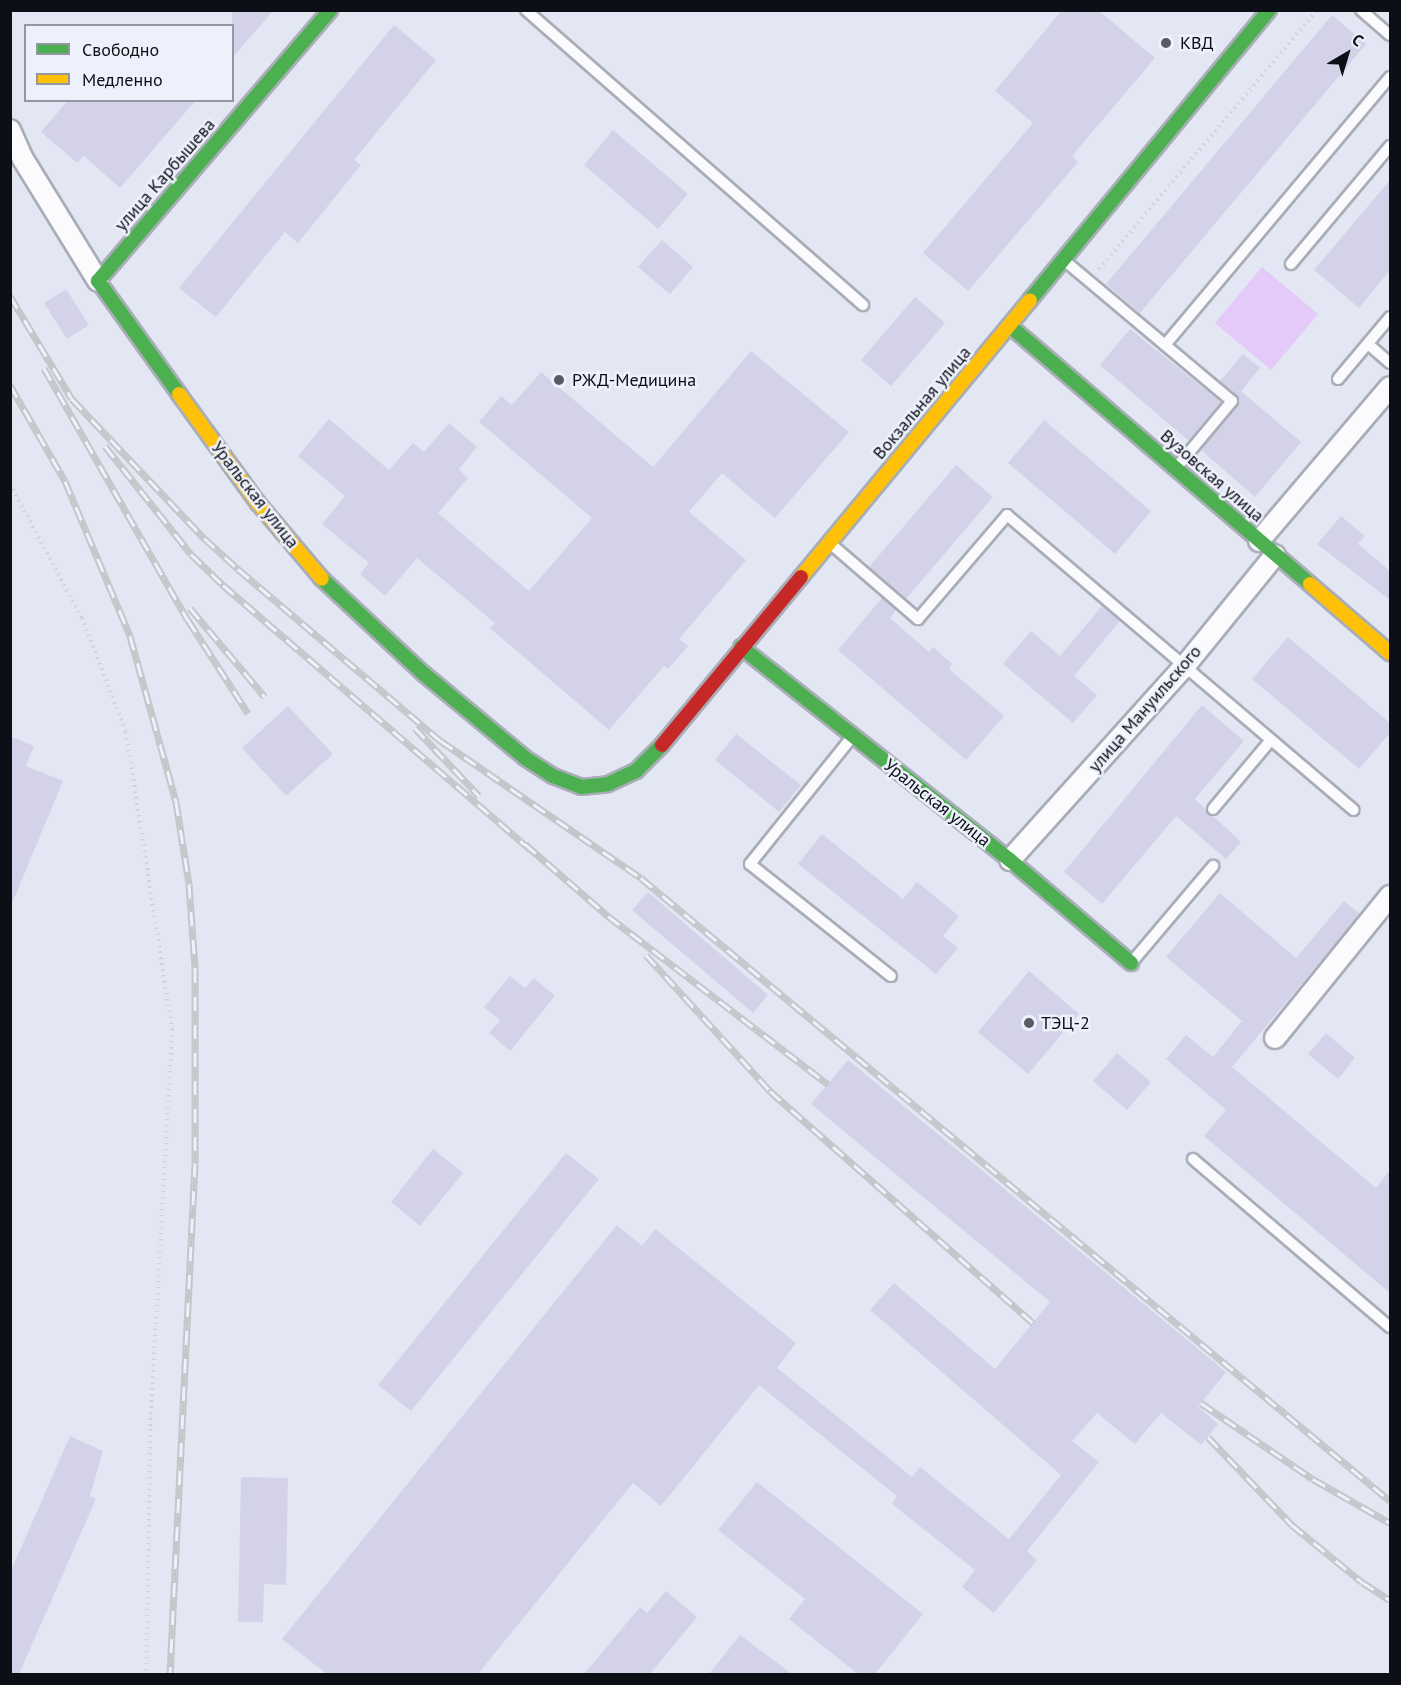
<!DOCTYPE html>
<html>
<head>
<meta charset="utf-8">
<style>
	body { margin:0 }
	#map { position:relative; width:1401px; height:1685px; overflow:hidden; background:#e3e7f4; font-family:"PT Sans",sans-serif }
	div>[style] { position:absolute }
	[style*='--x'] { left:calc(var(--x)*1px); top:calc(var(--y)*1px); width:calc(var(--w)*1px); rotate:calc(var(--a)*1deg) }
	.green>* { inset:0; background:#e3caf8 }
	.building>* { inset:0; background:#d4d2e8 }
	.path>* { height:4px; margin-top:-2px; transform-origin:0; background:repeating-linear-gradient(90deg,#d0d2d5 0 1.5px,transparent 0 6px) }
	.roads { filter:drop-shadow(2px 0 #a9adb7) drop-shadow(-2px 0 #a9adb7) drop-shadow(0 2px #a9adb7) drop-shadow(0 -2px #a9adb7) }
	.lane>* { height:10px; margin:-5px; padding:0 5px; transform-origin:5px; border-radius:5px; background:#fbfbfd }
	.street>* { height:20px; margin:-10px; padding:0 10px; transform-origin:10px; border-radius:10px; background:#fbfbfd }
	.fast>* { height:14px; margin:-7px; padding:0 7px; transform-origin:7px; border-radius:7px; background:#4caf50 }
	.slow>* { height:14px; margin:-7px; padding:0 7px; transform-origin:7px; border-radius:7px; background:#ffc107 }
	.jam>* { height:14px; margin:-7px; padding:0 7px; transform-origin:7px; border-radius:7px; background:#c62828 }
	.rail>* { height:7px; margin-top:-3.5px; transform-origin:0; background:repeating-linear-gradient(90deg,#edf1fb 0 14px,#c5c6ca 0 28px); box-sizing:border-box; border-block:2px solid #c5c6ca }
	.dots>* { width:16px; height:16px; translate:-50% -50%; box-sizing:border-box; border:3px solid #edf1fb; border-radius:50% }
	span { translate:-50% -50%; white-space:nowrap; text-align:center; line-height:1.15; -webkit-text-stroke:5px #edf1fb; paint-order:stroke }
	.poi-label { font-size:18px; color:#0d0f17 }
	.left { translate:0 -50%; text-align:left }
	.street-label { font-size:18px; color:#0d0f17 }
	.frame { position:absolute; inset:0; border:12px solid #0d0f17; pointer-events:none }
	.legend { position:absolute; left:24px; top:24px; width:210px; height:78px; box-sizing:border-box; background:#edf1fb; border:2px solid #9397a0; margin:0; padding:8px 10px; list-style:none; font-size:18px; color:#0d0f17 }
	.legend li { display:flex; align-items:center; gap:12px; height:30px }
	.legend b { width:30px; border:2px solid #9397a0 }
	.north { position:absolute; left:1317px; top:24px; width:60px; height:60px; -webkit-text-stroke:4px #edf1fb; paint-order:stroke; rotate:38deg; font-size:16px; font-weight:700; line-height:24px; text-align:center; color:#0d0f17 }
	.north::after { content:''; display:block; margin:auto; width:21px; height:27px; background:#0d0f17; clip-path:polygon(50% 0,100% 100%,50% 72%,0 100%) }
</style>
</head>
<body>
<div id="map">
	<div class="green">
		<div style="clip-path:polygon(1262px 267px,1318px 314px,1271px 370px,1215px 323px)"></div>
	</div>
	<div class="building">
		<div style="clip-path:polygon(232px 10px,274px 10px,232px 58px)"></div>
		<div style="clip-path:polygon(1062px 10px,1098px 10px,1155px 58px,1072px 156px,1078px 162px,968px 291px,923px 253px,1033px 123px,995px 91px)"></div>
		<div style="clip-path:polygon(1332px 15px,1366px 44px,1140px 313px,1106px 284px)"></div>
		<div style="clip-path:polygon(394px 25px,436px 60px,354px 160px,361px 165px,298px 243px,285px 232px,216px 317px,179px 288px)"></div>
		<div style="clip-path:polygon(68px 100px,196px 100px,120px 188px,84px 156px,77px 163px,41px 132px)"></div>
		<div style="clip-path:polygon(613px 130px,688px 194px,658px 229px,584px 165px)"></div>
		<div style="clip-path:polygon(1390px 180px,1390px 270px,1359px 308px,1314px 270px)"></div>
		<div style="clip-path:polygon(662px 240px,693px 267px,670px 294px,638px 267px)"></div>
		<div style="clip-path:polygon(66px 289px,89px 325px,67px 339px,44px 303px)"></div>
		<div style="clip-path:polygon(915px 297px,945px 323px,891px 386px,861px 360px)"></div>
		<div style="clip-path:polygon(1130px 329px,1221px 402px,1189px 441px,1100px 365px)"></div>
		<div style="clip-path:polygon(751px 351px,849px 432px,775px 518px,722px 473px,689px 512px,746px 560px,679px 639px,688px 646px,668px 669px,664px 666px,609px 730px,490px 628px,495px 623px,417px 558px,385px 596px,360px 574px,369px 563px,322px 524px,345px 496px,298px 456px,329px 419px,389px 470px,413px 443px,424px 452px,449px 423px,477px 447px,459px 469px,468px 478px,438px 513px,529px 591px,592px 518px,479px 422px,501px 396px,512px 405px,541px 372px,653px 467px)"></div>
		<div style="clip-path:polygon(1243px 354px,1260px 368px,1241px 391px,1301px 442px,1255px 497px,1201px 450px,1239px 403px,1237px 396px,1220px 381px)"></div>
		<div style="clip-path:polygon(1044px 420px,1151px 511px,1115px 554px,1008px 463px)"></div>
		<div style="clip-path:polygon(956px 465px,993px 497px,906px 599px,869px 567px)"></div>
		<div style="clip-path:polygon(1341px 516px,1365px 536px,1358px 544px,1390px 571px,1390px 600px,1317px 544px)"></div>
		<div style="clip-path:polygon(882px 598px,896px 610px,890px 618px,929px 652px,933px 647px,952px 664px,949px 669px,1004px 716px,966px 760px,838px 650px)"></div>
		<div style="clip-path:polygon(1102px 606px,1120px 621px,1074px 676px,1097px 695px,1073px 723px,1003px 664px,1031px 631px,1060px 656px)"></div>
		<div style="clip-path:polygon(1288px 637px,1390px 723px,1390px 733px,1359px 769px,1252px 679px)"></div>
		<div style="clip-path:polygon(1202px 705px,1244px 741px,1195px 799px,1241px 842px,1226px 859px,1176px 816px,1102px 904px,1064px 872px)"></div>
		<div style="clip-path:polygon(288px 706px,333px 754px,286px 796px,242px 748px)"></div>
		<div style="clip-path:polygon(736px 734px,801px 785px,779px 812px,715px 760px)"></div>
		<div style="clip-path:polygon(10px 736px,34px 746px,26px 766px,63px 781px,11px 906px)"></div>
		<div style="clip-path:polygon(822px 834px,903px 899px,917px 882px,959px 916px,943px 936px,958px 948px,936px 974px,798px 864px)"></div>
		<div style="clip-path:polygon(648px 892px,768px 995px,753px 1013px,632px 910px)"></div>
		<div style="clip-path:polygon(1220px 893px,1296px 958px,1344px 901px,1360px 914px,1232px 1067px,1376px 1188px,1390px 1170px,1390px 1293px,1204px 1136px,1226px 1110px,1166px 1059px,1186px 1035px,1213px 1057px,1242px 1021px,1166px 957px)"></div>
		<div style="clip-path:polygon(1029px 971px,1079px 1014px,1028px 1074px,978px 1032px)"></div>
		<div style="clip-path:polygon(510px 976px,525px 988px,534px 978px,555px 996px,510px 1051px,489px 1033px,500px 1020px,484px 1007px)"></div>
		<div style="clip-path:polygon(1326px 1033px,1355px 1058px,1338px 1079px,1308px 1054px)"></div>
		<div style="clip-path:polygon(1117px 1053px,1151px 1082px,1127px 1110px,1093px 1081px)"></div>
		<div style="clip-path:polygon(848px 1060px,1226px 1372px,1198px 1407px,1218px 1424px,1201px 1445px,1161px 1413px,1135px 1444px,1097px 1413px,1072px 1441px,1099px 1462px,1027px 1551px,1037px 1560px,994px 1613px,962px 1587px,975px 1570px,892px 1504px,897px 1496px,759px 1385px,661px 1506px,633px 1483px,478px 1674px,327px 1674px,282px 1639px,617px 1225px,642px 1246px,655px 1229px,796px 1343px,777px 1368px,912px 1477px,920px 1467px,1009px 1539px,1061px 1475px,870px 1310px,894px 1283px,995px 1369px,1050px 1302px,811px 1104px)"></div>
		<div style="clip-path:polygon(433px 1149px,463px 1173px,420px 1226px,391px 1202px)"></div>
		<div style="clip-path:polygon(566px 1153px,599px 1179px,411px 1411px,378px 1385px)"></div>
		<div style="clip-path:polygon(70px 1436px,103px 1451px,90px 1496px,96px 1499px,19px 1674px,10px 1674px,10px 1573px)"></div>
		<div style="clip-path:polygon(241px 1477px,288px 1478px,286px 1585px,264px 1584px,263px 1622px,238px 1622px)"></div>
		<div style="clip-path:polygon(757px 1482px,923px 1614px,875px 1674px,858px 1674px,789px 1619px,805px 1599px,718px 1530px)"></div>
		<div style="clip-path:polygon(666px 1591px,697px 1617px,650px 1674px,584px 1674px,640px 1607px,647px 1613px)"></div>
		<div style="clip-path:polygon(740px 1635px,792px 1674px,709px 1674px)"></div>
	</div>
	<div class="path">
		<div style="--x:1099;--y:269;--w:339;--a:-49.9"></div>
		<div style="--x:10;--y:484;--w:152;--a:61.8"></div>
		<div style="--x:82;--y:618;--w:122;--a:68.9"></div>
		<div style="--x:126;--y:732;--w:301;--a:81.2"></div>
		<div style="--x:172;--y:1029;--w:401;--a:93.1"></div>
		<div style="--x:150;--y:1429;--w:245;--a:90.9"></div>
	</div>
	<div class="roads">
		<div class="lane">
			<div style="--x:526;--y:10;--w:448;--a:41.2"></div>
			<div style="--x:1361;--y:10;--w:38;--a:41"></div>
			<div style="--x:1065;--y:261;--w:218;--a:40"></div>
			<div style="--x:1232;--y:401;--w:87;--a:129.9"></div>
			<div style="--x:1291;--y:264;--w:154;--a:-50"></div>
			<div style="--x:1368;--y:344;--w:29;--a:41"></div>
			<div style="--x:1165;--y:345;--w:350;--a:-50"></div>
			<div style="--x:1338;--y:379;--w:81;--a:-50"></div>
			<div style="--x:831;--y:544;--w:115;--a:40.8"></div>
			<div style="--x:918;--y:619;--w:137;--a:-49.4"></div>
			<div style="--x:1007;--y:515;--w:455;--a:40.4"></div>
			<div style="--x:852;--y:737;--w:163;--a:128.8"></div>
			<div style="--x:750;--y:864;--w:180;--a:38.5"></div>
			<div style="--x:1213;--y:809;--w:90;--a:-50"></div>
			<div style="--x:1132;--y:962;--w:126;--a:-49.8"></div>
			<div style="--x:1193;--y:1159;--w:259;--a:40.5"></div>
		</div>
		<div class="street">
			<div style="--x:10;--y:130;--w:32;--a:66"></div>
			<div style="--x:23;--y:159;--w:143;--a:58.4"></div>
			<div style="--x:1259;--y:541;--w:202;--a:-49.6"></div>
			<div style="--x:1010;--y:860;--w:260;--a:-48"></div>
			<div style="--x:1184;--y:667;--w:144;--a:-50.9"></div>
			<div style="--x:1275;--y:1038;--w:183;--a:-51"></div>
		</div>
		<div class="fast">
			<div style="--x:1030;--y:300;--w:376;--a:-50.5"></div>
			<div style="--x:1010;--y:326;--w:396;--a:40.7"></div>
			<div style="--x:179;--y:394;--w:139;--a:-125.6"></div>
			<div style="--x:98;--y:281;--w:357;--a:-49.4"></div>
			<div style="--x:322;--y:579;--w:139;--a:43"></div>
			<div style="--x:424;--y:674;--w:131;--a:39.7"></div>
			<div style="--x:525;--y:758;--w:33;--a:33"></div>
			<div style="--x:553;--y:776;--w:30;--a:21"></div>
			<div style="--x:581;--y:787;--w:27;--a:-6"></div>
			<div style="--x:608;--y:784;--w:31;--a:-25"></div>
			<div style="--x:636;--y:771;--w:37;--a:-45"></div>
			<div style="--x:741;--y:647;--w:343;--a:38.4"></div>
			<div style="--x:1010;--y:860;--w:159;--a:40.4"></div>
		</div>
		<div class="slow">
			<div style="--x:179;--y:394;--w:135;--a:54.1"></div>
			<div style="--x:258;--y:503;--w:99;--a:49.9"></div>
			<div style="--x:801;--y:577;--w:359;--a:-50.4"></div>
			<div style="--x:1310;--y:584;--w:106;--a:40.8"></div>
		</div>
		<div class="jam">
			<div style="--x:662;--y:745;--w:218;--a:-50.4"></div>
		</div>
	</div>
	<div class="rail">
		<div style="--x:10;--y:296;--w:120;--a:59"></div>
		<div style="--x:72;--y:399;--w:192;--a:46.5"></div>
		<div style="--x:204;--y:538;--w:46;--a:42.4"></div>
		<div style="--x:238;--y:569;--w:266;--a:40.3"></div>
		<div style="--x:441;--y:741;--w:242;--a:34.4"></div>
		<div style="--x:641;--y:878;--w:974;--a:39.75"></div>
		<div style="--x:44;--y:368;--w:290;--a:60.3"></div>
		<div style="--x:188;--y:620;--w:111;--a:57.2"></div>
		<div style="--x:10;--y:385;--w:111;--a:60.2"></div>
		<div style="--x:65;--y:481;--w:168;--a:67.2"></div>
		<div style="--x:130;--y:636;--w:172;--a:74.5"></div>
		<div style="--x:176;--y:802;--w:83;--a:81"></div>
		<div style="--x:189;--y:884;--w:84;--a:85.9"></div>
		<div style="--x:195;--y:968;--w:195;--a:90"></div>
		<div style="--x:195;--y:1163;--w:512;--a:92.8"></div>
		<div style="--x:105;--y:446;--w:138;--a:51.5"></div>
		<div style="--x:191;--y:554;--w:45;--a:44.1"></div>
		<div style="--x:223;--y:585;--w:405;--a:40.7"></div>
		<div style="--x:190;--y:608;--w:116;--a:49.9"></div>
		<div style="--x:415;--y:728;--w:93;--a:46.7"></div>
		<div style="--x:525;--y:844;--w:110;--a:40.9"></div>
		<div style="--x:608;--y:916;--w:277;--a:37.4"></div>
		<div style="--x:646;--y:955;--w:184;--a:47.6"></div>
		<div style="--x:770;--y:1091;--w:351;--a:41.4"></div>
		<div style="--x:1201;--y:1403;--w:135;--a:34.2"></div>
		<div style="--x:1313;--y:1479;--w:89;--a:29.7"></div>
		<div style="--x:1208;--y:1437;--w:122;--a:46.3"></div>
		<div style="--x:1292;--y:1525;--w:90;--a:39.2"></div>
		<div style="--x:1362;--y:1582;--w:33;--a:33"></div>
	</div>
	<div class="dots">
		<div style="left:1166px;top:43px;background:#585b64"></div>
		<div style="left:559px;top:380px;background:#585b64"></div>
		<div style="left:1029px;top:1023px;background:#585b64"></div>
	</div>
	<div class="poi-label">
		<span class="left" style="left:1180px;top:43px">КВД</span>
		<span class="left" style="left:572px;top:380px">РЖД-Медицина</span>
		<span class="left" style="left:1041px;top:1023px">ТЭЦ-2</span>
	</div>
	<div class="street-label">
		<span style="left:165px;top:175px;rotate:-49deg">улица Карбышева</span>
		<span style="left:922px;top:403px;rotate:-50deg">Вокзальная улица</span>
		<span style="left:1212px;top:476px;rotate:41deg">Вузовская улица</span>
		<span style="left:255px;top:495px;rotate:52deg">Уральская улица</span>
		<span style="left:1145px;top:709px;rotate:-49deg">улица Мануильского</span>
		<span style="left:937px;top:803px;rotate:38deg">Уральская улица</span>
	</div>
	<div class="frame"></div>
	<ul class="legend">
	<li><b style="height:8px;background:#4caf50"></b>Свободно</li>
	<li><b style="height:8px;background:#ffc107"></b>Медленно</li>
	</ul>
	<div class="north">С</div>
</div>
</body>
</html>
